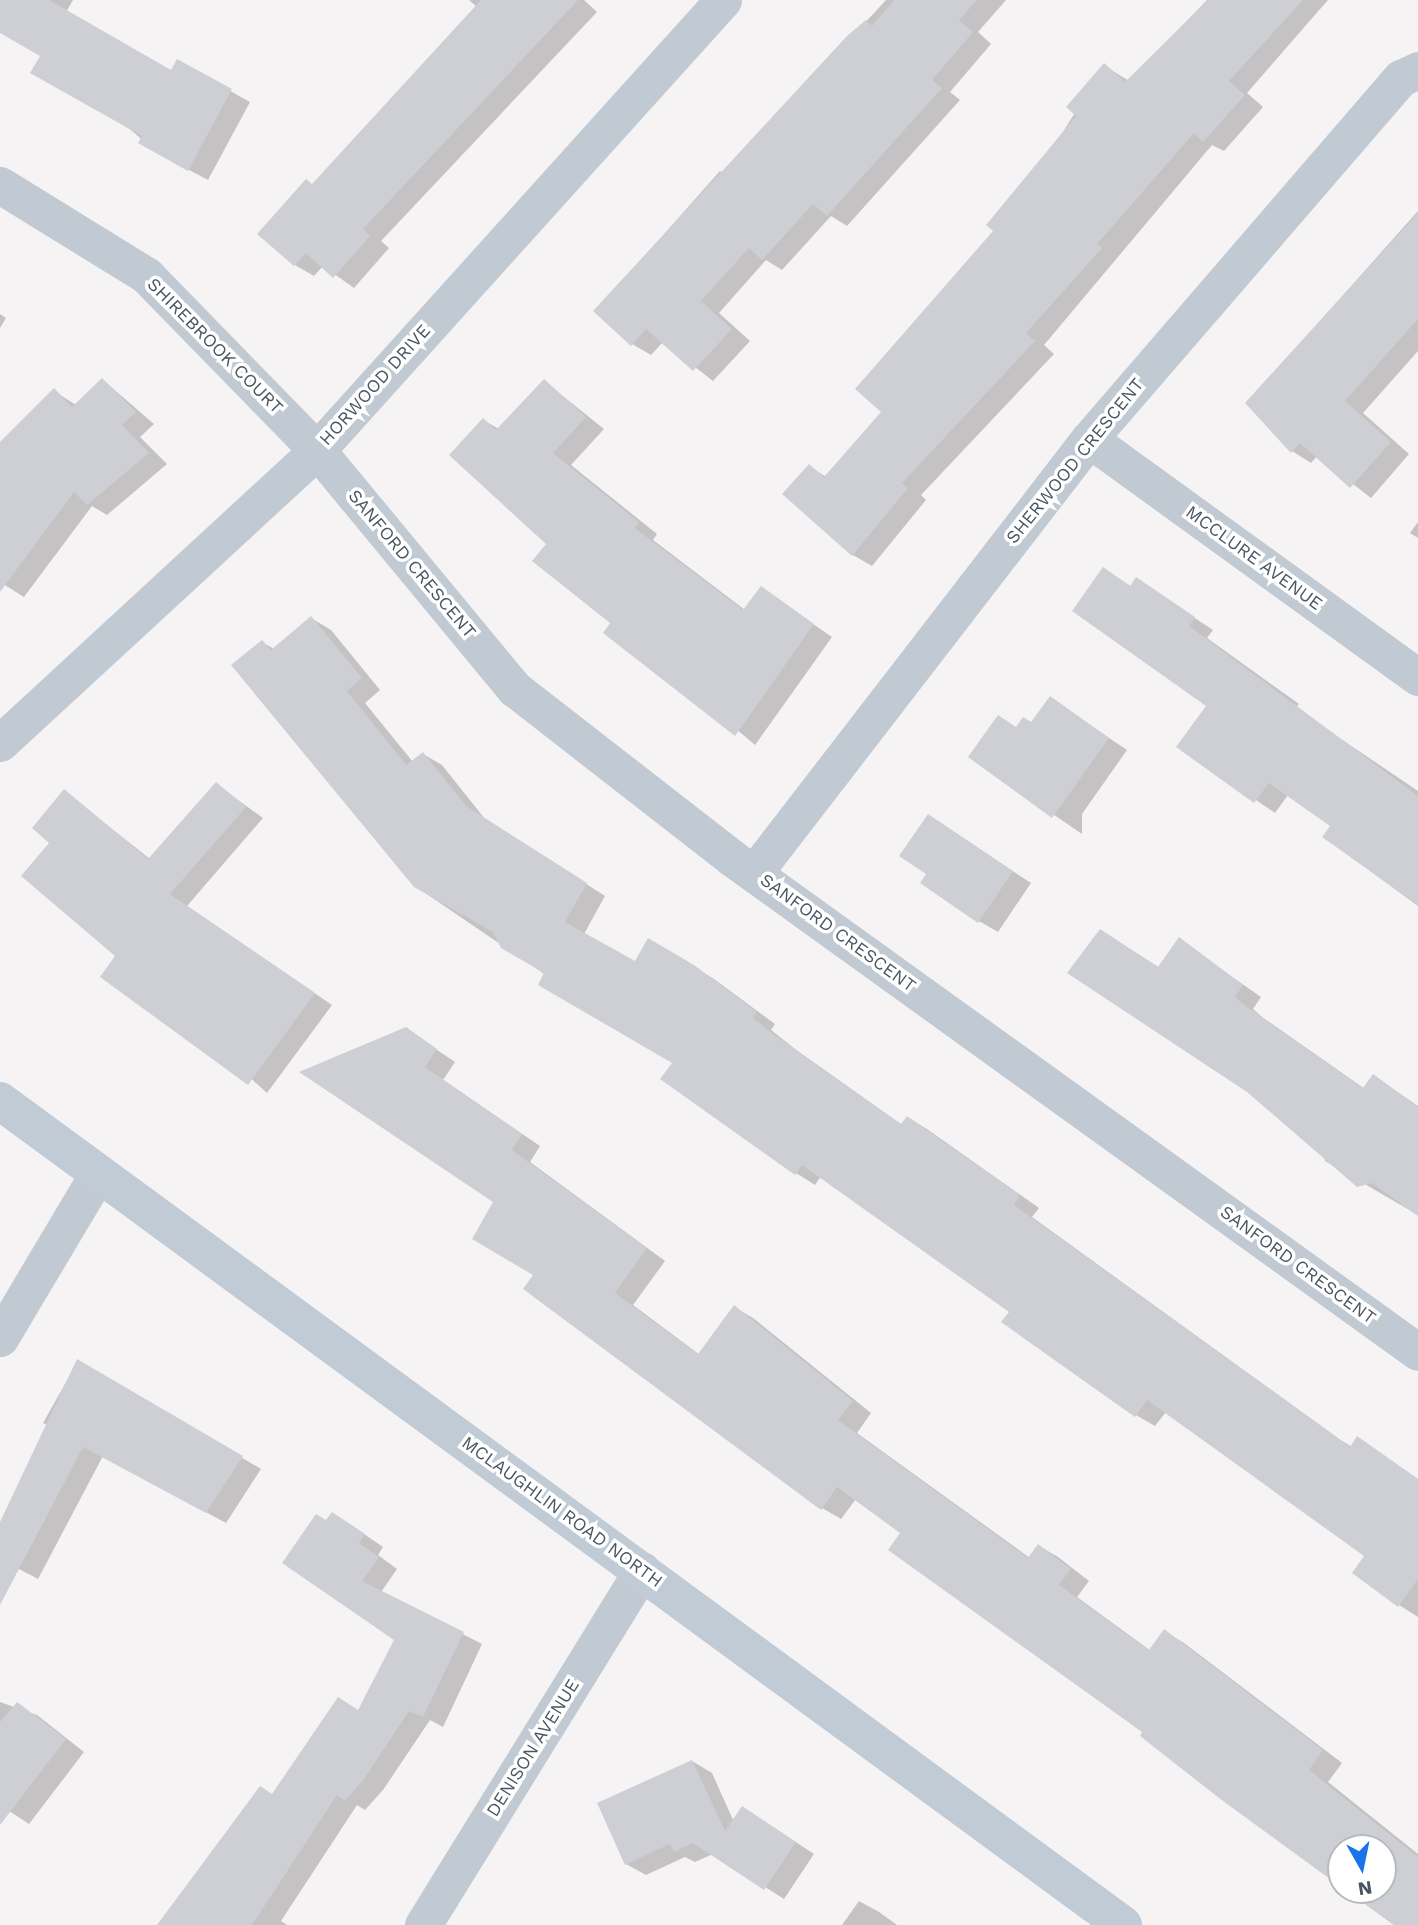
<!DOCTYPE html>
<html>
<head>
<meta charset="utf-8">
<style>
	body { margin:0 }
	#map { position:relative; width:1418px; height:1925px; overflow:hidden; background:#f5f3f3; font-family:"Work Sans",sans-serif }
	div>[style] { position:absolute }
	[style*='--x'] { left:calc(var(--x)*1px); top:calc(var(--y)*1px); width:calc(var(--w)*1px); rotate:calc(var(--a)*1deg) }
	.shadow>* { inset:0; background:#0003 }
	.building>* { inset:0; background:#cdcfd5 }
	.minor>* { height:37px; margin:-18.5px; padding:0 18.5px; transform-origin:18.5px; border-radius:18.5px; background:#c1cad2 }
	.secondary>* { height:38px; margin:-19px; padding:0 19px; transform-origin:19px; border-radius:19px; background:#c1cbd6 }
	span { translate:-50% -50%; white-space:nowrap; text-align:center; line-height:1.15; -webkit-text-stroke:7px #fff; paint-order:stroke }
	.street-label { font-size:18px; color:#4a5661 }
	.north { position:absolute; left:1327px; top:1834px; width:70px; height:70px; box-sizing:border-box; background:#fff; border:2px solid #b7bbc0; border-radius:50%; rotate:171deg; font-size:19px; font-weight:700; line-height:28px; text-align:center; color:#4a5661 }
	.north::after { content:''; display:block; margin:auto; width:24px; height:32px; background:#1a73e8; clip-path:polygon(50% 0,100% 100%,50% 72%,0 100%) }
</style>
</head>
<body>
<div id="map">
	<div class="shadow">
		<div style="clip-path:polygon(0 0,73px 0,66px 12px,172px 73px,178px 62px,250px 102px,208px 180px,159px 154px,43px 55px,0 31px)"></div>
		<div style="clip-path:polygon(469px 0,584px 0,597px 12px,381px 241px,389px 248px,354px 288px,323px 266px,314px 276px,295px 265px,313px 185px,477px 7px)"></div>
		<div style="clip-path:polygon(886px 0,1006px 0,978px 32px,991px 44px,950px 92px,960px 100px,847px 226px,831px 216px,782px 270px,766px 260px,719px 313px,750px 341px,713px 381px,663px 342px,651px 355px,632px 344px,596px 311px,720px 171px,725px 174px)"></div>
		<div style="clip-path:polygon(1207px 0,1328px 0,1247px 93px,1263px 107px,1224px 151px,1212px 145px,1044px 345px,1054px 354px,921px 495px,926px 500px,872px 566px,853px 555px,809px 467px,827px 477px,884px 412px,1105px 66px,1129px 81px)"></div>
		<div style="clip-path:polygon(1418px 211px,1418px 351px,1363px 413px,1409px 454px,1371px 498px,1317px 456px,1311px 463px,1292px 451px,1247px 403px)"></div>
		<div style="clip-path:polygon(0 314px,6px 318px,0 328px)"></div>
		<div style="clip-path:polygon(103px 380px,154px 424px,140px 437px,167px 464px,107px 515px,92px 506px,24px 597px,0 582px,0 444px,54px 391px,76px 405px)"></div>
		<div style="clip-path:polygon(544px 381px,604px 429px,571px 465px,657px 534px,653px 540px,745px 610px,761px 588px,832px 637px,755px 745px,612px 623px,548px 544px,483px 420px,499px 429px)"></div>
		<div style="clip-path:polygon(1418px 522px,1418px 538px,1410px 533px)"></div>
		<div style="clip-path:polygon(1104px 569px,1132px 587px,1137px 580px,1213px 630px,1207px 638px,1299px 704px,1295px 708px,1418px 791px,1418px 906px,1324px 837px,1332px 826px,1288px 795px,1275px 813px,1179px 747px,1208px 706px)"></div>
		<div style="clip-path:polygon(311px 618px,331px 630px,380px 690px,365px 703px,413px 762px,423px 754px,442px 765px,485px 819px,605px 896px,584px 934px,635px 963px,649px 940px,714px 979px,775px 1024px,771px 1030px,795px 1049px,902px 1125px,908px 1118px,927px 1129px,1039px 1208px,1032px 1217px,1339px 1439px,1352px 1447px,1358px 1439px,1418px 1479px,1418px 1617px,1399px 1605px,1367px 1556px,1166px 1412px,1155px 1426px,1136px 1415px,1004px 1322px,1011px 1311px,821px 1176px,815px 1185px,796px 1173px,663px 1079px,675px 1063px,415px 886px,262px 642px,274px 649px)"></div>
		<div style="clip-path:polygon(1051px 699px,1127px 750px,1082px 814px,1082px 834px,970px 757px,1032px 724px)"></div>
		<div style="clip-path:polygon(216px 784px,263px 818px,187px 906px,332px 1005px,267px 1093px,117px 956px,52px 842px,64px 791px,150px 859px)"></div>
		<div style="clip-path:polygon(947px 828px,1031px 883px,998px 932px,979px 921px)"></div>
		<div style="clip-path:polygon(1101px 931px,1160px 968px,1179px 940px,1261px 997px,1253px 1009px,1262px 1017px,1365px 1089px,1374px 1076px,1418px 1106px,1418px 1215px,1325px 1161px,1321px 1148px)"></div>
		<div style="clip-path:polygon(406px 1029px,455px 1062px,443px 1080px,540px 1146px,530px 1162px,665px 1261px,633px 1305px,700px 1355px,734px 1307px,753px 1318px,871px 1413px,857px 1433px,1030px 1558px,1039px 1546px,1058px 1557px,1089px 1581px,1077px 1597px,1151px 1651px,1164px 1631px,1184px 1643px,1342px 1763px,1328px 1782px,1418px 1854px,1418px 1925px,1394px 1925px,1346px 1890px,1383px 1890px,1383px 1848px,1341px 1848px,1341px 1886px,902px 1532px,856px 1499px,841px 1519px,822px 1508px,535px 1275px,496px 1201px,303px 1072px)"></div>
		<div style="clip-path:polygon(78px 1361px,261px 1469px,226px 1523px,103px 1456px,38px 1579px,0 1559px,0 1526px,52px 1428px,43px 1423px)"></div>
		<div style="clip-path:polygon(327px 1522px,351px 1525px,383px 1547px,378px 1555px,397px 1569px,381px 1592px,482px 1644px,443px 1727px,430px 1720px,383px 1790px,365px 1810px,357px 1805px,281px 1921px,287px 1925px,166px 1925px,273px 1796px,359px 1711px,396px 1640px)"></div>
		<div style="clip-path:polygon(0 1702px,37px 1715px,84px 1752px,29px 1824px,0 1805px)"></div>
		<div style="clip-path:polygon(692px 1761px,712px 1773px,734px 1822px,762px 1820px,814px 1854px,784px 1899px,713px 1854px,695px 1862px,685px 1857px,646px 1875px,626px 1864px)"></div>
		<div style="clip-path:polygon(859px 1901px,879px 1912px,897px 1925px,842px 1925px)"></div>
	</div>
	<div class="building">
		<div style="clip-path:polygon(0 0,49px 0,171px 70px,177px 59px,232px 89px,188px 171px,138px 143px,142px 136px,30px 73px,40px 56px,0 33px)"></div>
		<div style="clip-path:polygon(481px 0,578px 0,363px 229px,370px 236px,333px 278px,306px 253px,294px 266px,257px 234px,306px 179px,312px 184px)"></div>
		<div style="clip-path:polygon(894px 0,977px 0,959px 20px,973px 32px,932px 80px,942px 88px,827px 216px,813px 204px,762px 260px,749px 248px,701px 301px,732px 329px,693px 371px,646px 329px,631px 346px,593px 311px,847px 36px,866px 20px,872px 26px)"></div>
		<div style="clip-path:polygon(1208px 0,1303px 0,1229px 81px,1245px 95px,1203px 142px,1194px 133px,1097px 244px,1102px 248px,1026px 333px,1035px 341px,902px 483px,908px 488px,852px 556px,782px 494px,809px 464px,824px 477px,881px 412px,855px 389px,993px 231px,986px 225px,1076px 116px,1066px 107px,1104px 63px,1125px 82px)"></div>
		<div style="clip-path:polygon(1418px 213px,1418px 319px,1345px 401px,1391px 442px,1350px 488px,1300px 443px,1291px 453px,1245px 403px)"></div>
		<div style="clip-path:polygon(102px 378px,136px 412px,122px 425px,149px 453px,87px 505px,74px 492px,0 592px,0 442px,54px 388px,72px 407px)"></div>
		<div style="clip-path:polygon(544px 379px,586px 417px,553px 453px,639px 522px,635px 528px,743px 610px,761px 586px,814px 624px,735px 736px,603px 633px,610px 623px,532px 561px,546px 544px,449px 455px,483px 418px,496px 430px)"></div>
		<div style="clip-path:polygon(1103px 567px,1130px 586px,1136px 577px,1195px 617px,1189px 626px,1418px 796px,1418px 905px,1322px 837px,1330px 826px,1269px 783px,1254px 803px,1176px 747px,1206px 706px,1072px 611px)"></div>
		<div style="clip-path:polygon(311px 616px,362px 678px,347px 691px,406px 765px,423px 752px,466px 806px,587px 883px,565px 922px,635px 961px,648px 938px,694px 965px,757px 1012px,753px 1018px,776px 1036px,901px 1124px,907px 1116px,1020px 1195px,1014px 1205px,1320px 1425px,1350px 1447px,1357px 1436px,1418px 1479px,1418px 1579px,1398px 1607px,1352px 1573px,1364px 1556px,1147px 1400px,1135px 1417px,1001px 1322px,1009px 1312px,802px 1165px,795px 1175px,660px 1079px,672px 1063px,538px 985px,544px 973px,501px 948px,493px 932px,414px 887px,231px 665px,262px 640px,271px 650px)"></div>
		<div style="clip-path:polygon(1050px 696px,1109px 738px,1052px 818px,968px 757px,998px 715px,1016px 727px,1023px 717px,1031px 722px)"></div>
		<div style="clip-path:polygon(216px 782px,246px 807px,170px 894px,315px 993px,248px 1085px,100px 977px,115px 956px,21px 876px,49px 843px,32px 828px,64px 789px,148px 859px)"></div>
		<div style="clip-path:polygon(928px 814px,1013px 871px,978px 923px,920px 883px,926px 874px,899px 856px)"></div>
		<div style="clip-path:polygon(1100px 929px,1158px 967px,1179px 937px,1243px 985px,1235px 997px,1243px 1004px,1363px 1088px,1373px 1074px,1418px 1107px,1418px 1216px,1372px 1183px,1357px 1187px,1247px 1092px,1067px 973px)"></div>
		<div style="clip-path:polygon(406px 1027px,437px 1049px,425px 1067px,522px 1134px,512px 1150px,647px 1248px,615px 1293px,698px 1354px,734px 1305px,853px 1401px,838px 1420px,1028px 1558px,1038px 1544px,1071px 1569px,1059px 1585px,1149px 1650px,1164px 1629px,1323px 1750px,1309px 1770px,1418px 1857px,1418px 1925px,1394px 1925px,1346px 1890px,1383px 1890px,1383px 1848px,1341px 1848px,1341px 1887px,1219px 1798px,1140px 1736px,1142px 1732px,888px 1550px,900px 1533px,837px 1487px,821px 1510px,523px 1289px,533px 1275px,472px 1239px,493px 1202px,299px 1072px)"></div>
		<div style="clip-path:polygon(77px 1359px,243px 1456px,206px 1513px,83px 1447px,0 1605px,0 1522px)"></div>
		<div style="clip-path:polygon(332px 1512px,365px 1534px,359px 1543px,379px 1557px,362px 1581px,464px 1632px,423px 1717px,409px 1711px,364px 1779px,345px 1801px,337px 1795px,252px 1925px,157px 1925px,260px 1786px,272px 1794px,338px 1697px,358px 1710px,394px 1640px,282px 1563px,316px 1514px,326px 1520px)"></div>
		<div style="clip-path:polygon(17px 1702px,66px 1739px,0 1825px,0 1722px)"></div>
		<div style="clip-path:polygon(692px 1760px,725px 1831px,742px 1806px,796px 1842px,764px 1890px,693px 1843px,674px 1852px,670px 1844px,625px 1865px,597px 1803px)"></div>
	</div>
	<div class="minor">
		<div style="--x:0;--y:185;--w:172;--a:31.7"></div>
		<div style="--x:146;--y:275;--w:245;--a:45.7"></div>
		<div style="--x:317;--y:450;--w:310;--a:50.4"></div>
		<div style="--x:515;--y:689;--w:275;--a:37.9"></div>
		<div style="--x:732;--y:858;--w:845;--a:35.76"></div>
		<div style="--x:1089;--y:439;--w:406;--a:35.9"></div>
		<div style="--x:0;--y:743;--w:432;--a:-42.7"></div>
		<div style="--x:317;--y:450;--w:606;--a:-47.94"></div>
		<div style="--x:754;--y:873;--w:548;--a:-52.34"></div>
		<div style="--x:1089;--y:439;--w:477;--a:-49.2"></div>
		<div style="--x:1401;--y:78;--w:19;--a:-25"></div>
		<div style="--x:0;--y:1338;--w:190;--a:-59.2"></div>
		<div style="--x:423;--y:1925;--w:417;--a:-58.3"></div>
	</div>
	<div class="secondary">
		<div style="--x:0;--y:1101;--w:1393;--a:36.27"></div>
	</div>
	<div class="street-label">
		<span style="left:215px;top:346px;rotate:45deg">SHIREBROOK COURT</span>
		<span style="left:375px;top:385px;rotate:-48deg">HORWOOD DRIVE</span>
		<span style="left:1075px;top:461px;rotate:-51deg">SHERWOOD CRESCENT</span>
		<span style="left:1254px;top:558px;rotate:36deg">MCCLURE AVENUE</span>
		<span style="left:412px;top:564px;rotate:50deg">SANFORD CRESCENT</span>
		<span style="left:838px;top:933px;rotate:36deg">SANFORD CRESCENT</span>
		<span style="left:1298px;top:1265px;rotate:36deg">SANFORD CRESCENT</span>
		<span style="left:562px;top:1512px;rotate:36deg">MCLAUGHLIN ROAD NORTH</span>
		<span style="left:533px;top:1748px;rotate:-58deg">DENISON AVENUE</span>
	</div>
	<div class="north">N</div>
</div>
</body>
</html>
